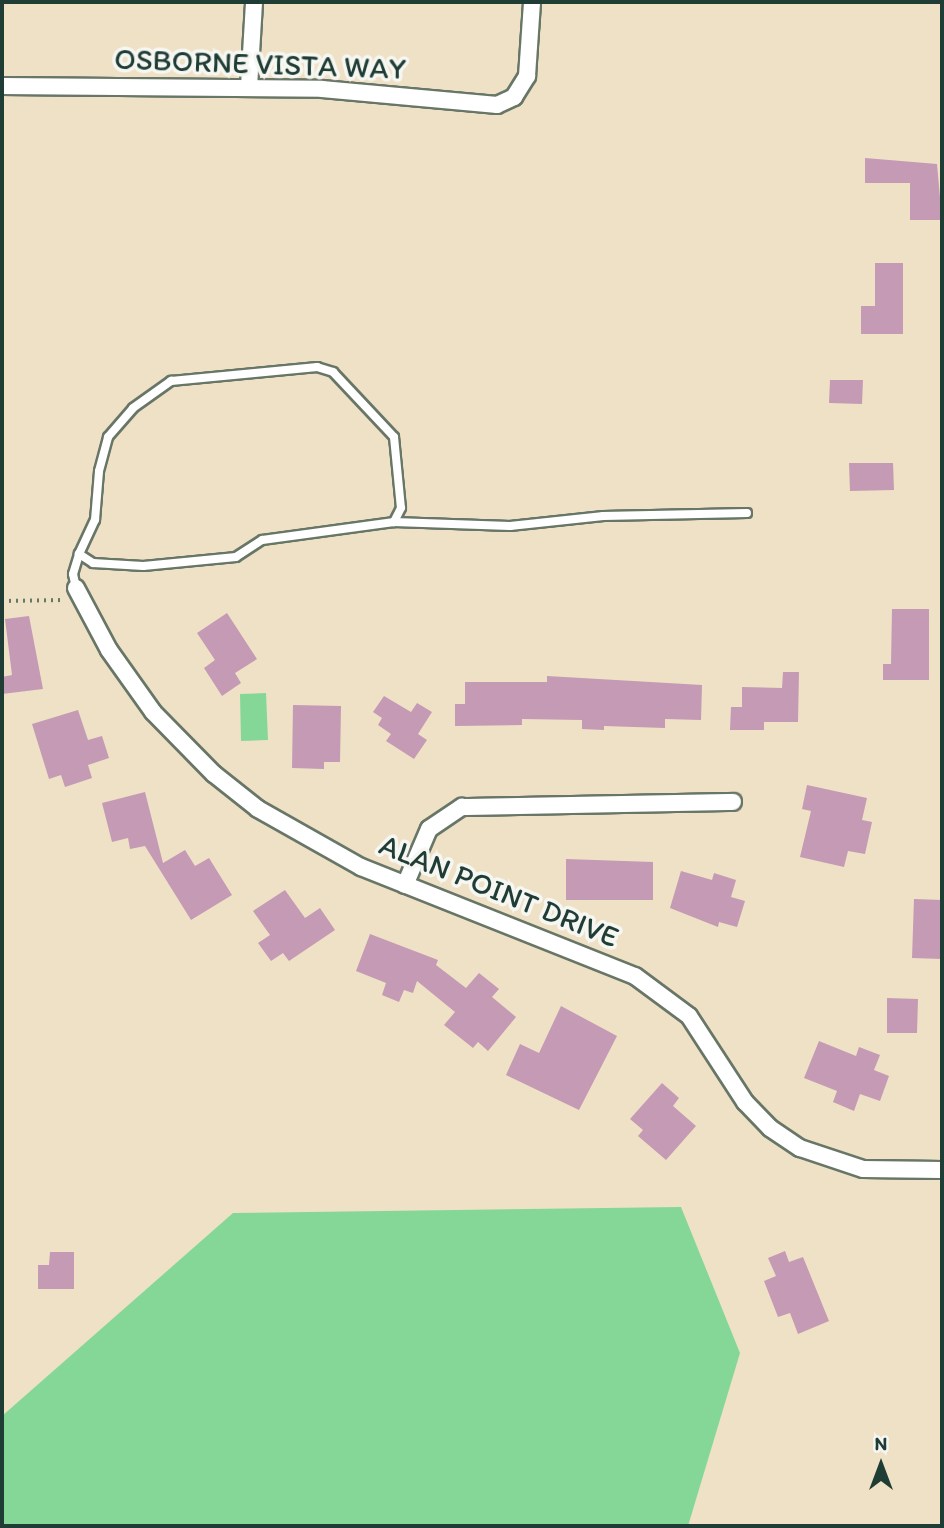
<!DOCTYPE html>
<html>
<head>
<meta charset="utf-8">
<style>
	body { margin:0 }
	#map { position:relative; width:944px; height:1528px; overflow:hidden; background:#efe1c5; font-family:Itim,sans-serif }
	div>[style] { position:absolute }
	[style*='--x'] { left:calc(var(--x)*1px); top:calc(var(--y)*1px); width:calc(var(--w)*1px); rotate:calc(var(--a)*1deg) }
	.green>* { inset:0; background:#85d797 }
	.building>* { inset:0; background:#c49ab5 }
	.path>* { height:3.5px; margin-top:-1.75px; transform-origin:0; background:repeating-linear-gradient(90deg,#687667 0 2px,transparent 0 7px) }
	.roads { filter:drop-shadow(2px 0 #687667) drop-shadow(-2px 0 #687667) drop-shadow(0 2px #687667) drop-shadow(0 -2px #687667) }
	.lane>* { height:8px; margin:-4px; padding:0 4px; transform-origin:4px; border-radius:4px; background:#fff }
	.street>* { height:16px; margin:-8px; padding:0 8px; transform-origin:8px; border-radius:8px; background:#fff }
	span { translate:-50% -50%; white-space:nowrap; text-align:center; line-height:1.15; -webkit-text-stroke:7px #f6f6f2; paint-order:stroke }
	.street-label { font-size:30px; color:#1f3d34 }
	.frame { position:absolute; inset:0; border:4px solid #1f3d34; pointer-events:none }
	.north { position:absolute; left:846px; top:1430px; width:70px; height:70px; -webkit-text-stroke:5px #f6f6f2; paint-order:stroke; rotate:0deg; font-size:19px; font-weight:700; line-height:28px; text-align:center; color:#1f3d34 }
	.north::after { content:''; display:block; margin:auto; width:24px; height:32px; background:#1f3d34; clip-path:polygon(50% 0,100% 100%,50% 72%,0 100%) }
</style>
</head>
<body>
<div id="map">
	<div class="green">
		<div style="clip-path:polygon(266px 693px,268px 740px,241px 741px,240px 694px)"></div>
		<div style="clip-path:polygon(681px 1207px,740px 1353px,688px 1526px,2px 1526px,2px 1416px,233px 1213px)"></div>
	</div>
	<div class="building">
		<div style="clip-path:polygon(865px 158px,937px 164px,942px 220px,910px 220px,910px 183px,865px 183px)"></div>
		<div style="clip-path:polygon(875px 263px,903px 263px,903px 334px,861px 334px,861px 306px,875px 306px)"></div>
		<div style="clip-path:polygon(830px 380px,863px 380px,862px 404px,829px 403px)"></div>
		<div style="clip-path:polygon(849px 463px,893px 463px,894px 490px,850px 491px)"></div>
		<div style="clip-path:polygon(892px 609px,929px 609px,929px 680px,883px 680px,883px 664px,891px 664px)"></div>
		<div style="clip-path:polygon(227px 613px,257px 659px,235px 673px,241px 683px,222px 696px,204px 668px,215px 660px,197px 633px)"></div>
		<div style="clip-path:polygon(29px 616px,43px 689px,2px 694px,2px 677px,12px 675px,5px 619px)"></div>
		<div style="clip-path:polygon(783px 672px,799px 672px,798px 722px,764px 722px,764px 730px,730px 730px,731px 707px,742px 707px,742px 687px,782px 688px)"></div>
		<div style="clip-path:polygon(547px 676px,702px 685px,701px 720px,665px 719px,665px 728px,604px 726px,604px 730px,582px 729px,582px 720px,522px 719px,522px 725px,455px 726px,455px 704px,465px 704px,465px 682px,547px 682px)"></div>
		<div style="clip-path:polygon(384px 696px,411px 712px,417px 703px,432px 712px,418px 734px,427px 740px,414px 759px,386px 741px,391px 734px,378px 725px,382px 718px,373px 712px)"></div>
		<div style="clip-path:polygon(293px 705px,341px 706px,340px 762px,324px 762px,324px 769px,292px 768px)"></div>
		<div style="clip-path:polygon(78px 710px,88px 740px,102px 736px,109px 758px,88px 765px,92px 778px,65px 787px,61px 775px,49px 779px,32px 724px)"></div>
		<div style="clip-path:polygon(807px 785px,867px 798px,862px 820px,872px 822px,865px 854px,848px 851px,844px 867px,800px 857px,811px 811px,802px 809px)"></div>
		<div style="clip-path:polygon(145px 792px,163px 863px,185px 850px,195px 866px,209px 858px,232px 895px,191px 920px,145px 846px,130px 849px,128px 838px,112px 842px,102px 803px)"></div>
		<div style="clip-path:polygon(566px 859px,653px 862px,653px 900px,566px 900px)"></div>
		<div style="clip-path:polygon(681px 871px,712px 880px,714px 873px,736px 880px,731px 897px,745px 901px,737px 927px,719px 922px,718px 927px,670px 908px)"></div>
		<div style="clip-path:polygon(285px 890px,305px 918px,320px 908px,335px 930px,289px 961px,283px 953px,271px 961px,258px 943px,270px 935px,253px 911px)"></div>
		<div style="clip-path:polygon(914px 899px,942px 900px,942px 959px,912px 958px)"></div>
		<div style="clip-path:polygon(370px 934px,438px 960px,436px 965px,466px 988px,479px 973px,499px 989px,492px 997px,516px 1017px,488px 1051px,478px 1042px,473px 1048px,444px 1025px,455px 1012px,417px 981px,413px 993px,404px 990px,399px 1002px,382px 995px,386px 983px,356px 971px)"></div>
		<div style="clip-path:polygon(887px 998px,918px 999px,917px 1033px,887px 1033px)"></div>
		<div style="clip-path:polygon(561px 1006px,617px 1036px,579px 1110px,506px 1075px,520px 1044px,539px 1053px)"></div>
		<div style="clip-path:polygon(819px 1041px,856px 1056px,859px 1047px,880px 1055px,874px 1070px,889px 1076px,880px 1101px,860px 1094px,854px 1111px,833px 1102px,837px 1091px,804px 1078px)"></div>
		<div style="clip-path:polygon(662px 1083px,679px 1098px,673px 1106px,696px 1126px,666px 1160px,638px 1136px,643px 1130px,630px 1119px)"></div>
		<div style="clip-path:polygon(785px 1251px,789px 1262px,803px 1257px,829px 1321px,798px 1334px,790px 1313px,778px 1317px,764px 1281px,776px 1276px,768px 1258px)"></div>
		<div style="clip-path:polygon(50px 1252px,74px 1252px,74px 1289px,38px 1289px,38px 1265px,49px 1265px)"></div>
	</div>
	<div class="path">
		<div style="--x:2;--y:601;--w:62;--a:-0.9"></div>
	</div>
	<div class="roads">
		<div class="lane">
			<div style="--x:394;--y:522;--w:116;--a:2"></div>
			<div style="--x:510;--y:526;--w:94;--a:-6.1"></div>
			<div style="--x:603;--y:516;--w:144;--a:-1.2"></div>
			<div style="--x:76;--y:588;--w:14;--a:-102"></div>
			<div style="--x:73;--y:574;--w:21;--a:-73"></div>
			<div style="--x:79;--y:554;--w:38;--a:-65"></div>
			<div style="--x:95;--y:520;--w:49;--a:-85.3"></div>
			<div style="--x:99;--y:471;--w:35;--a:-75"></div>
			<div style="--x:108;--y:437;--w:38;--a:-49"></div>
			<div style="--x:133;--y:408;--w:47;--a:-35.4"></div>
			<div style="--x:171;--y:381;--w:147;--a:-5.5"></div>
			<div style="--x:317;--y:367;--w:17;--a:17"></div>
			<div style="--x:333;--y:372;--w:89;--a:46.8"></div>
			<div style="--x:394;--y:437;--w:71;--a:84.4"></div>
			<div style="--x:401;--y:508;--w:16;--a:117"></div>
			<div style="--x:394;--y:522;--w:133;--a:172.2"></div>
			<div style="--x:262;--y:540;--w:31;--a:147"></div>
			<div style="--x:236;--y:557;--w:93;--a:174.5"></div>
			<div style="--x:143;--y:566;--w:50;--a:-176.6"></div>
			<div style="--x:93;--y:563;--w:17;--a:-147"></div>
		</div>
		<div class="street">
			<div style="--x:2;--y:86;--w:320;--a:0.5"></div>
			<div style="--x:322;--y:89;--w:176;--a:5.2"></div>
			<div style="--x:497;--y:105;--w:19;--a:-25"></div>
			<div style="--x:514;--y:97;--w:25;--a:-58"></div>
			<div style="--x:527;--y:76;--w:74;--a:-86.1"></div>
			<div style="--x:249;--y:87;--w:85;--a:-86.6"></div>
			<div style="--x:76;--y:588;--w:70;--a:62"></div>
			<div style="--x:109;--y:650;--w:76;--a:54.6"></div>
			<div style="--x:153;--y:712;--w:87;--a:45.5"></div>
			<div style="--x:214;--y:774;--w:56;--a:38.5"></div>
			<div style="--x:258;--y:809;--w:118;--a:29.4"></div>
			<div style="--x:361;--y:867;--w:295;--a:21.7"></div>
			<div style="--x:635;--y:976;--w:67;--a:36.5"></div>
			<div style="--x:689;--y:1016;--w:103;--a:56.9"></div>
			<div style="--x:745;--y:1102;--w:36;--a:46"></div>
			<div style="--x:770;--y:1128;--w:36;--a:34"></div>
			<div style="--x:800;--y:1148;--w:66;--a:18.4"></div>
			<div style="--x:863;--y:1169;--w:79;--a:0.7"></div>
			<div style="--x:405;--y:885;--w:61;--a:-66.8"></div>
			<div style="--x:429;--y:829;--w:40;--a:-34"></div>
			<div style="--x:462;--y:807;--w:271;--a:-1.1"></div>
		</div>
	</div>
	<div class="street-label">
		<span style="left:260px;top:64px;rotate:2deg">OSBORNE VISTA WAY</span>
		<span style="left:499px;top:891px;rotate:22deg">ALAN POINT DRIVE</span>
	</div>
	<div class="frame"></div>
	<div class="north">N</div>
</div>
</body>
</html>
